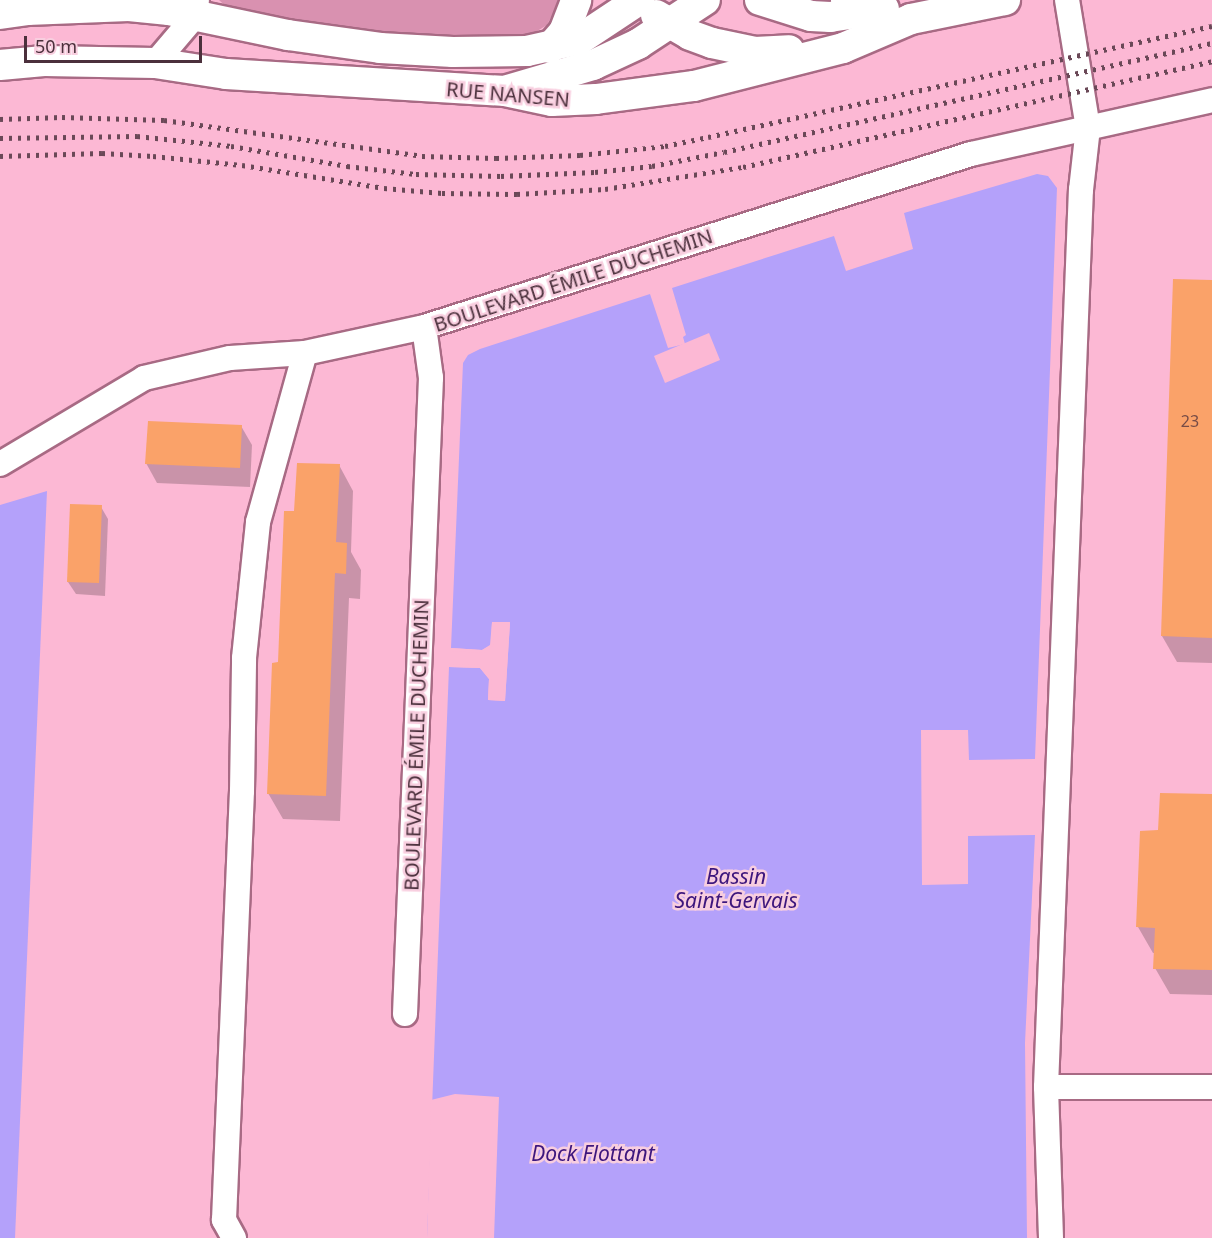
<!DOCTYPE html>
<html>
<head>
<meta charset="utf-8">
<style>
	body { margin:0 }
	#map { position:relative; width:1212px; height:1238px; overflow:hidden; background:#fcb8d4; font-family:"Noto Sans",sans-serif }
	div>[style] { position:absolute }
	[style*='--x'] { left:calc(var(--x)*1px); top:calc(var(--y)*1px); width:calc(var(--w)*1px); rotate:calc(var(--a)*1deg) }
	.green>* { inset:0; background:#d991b0 }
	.water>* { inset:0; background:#b4a1fa }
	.pier>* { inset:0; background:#fcb8d4 }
	.shadow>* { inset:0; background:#0003 }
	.building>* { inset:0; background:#faa269 }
	.roads { filter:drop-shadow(2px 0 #a86a84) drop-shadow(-2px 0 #a86a84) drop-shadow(0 2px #a86a84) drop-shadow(0 -2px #a86a84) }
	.minor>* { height:24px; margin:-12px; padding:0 12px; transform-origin:12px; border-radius:12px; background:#fff }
	.major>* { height:30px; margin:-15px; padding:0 15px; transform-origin:15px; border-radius:15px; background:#fff }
	.highway>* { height:33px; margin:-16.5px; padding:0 16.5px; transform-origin:16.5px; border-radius:16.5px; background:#fff }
	.rail>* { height:4.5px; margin-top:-2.25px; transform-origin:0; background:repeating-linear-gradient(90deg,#6a4857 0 3px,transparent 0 9px) }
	span { translate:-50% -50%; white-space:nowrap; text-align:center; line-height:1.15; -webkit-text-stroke:5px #f8cedf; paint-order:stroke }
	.number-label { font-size:16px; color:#774c47 }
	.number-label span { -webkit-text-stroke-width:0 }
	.street-label { font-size:20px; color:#4b303c }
	.water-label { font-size:21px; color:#3d167d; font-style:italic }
	.scale { position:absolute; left:24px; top:36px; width:178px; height:27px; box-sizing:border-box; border:3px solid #4b303c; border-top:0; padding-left:8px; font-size:18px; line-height:21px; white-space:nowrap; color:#4b303c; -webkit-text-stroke:4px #f8cedf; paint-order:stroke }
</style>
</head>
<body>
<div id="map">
	<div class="green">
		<div style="clip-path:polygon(219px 0,560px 0,547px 25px,516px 44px,404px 42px,232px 12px)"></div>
	</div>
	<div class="water">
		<div style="clip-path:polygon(1037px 174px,1048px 176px,1057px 188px,1035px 759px,1035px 835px,1025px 1043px,1027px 1238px,427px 1238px,449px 667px,480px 668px,489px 679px,488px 700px,505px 701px,510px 623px,492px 622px,491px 645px,482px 650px,451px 648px,463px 363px,468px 355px,480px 349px,650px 294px,668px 348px,685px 344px,683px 337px,686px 335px,672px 288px,834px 236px,846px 271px,913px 249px,904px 213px)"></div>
		<div style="clip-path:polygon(47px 491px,15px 1238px,0 1238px,0 505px)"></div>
	</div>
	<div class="pier">
		<div style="clip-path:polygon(709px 333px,720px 360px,665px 383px,654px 356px)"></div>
		<div style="clip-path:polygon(492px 622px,510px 622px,505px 701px,488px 700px,489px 679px,480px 668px,449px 667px,450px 664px,481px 665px,492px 678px,491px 697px,503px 698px,507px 625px,494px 625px,493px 646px,483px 653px,451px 651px,451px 648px,482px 650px,490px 645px)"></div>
		<div style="clip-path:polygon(921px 730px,968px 730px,969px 760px,1035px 759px,1035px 835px,968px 836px,968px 884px,922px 885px)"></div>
		<div style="clip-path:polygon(455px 1094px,499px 1097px,494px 1238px,427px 1238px,431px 1100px)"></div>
	</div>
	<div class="shadow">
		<div style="clip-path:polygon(1212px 281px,1212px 663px,1177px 662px,1162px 636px)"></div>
		<div style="clip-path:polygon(241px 426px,252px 445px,250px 487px,157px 483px,146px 463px)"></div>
		<div style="clip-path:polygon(339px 465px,353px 491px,351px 552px,361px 570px,360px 599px,349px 598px,340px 821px,283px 819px,268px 793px,295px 513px)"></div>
		<div style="clip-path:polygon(101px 507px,108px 519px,105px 596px,76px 594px,68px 582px)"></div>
		<div style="clip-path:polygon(1212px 796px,1212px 995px,1170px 994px,1155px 968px,1155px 953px,1153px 953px,1138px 927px,1160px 832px)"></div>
	</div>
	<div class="building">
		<div style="clip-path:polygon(1173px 279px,1212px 280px,1212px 638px,1161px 636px)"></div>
		<div style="clip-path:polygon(148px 421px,242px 425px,240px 468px,145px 464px)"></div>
		<div style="clip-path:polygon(297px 463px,340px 464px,336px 542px,347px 543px,346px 574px,335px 573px,326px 796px,267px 794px,272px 663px,278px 662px,284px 511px,294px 511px)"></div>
		<div style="clip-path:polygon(70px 504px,102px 505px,99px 583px,67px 582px)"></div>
		<div style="clip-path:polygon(1160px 793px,1212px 794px,1212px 970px,1153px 969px,1155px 928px,1136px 927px,1140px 831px,1158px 830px)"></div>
	</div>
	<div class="roads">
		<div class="minor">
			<div style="--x:155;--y:63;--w:62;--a:-49.6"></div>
			<div style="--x:195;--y:16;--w:16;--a:-83"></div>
			<div style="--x:0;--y:464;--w:168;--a:-30.8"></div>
			<div style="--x:144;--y:378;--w:88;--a:-13.1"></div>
			<div style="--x:230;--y:358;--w:75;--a:-3.8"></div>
			<div style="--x:305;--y:353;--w:122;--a:-12.3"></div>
			<div style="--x:424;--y:327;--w:574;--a:-17.55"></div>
			<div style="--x:971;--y:154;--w:247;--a:-12.6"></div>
			<div style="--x:405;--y:1014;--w:637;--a:-87.66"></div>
			<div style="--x:431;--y:378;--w:51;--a:-97.8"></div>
			<div style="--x:1046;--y:1087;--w:166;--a:0"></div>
			<div style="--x:234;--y:1238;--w:21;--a:-119"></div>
			<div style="--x:224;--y:1220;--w:429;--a:-87.6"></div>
			<div style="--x:242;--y:791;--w:133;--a:-89.1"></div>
			<div style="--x:244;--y:658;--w:137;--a:-84.1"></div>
			<div style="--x:258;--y:522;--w:175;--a:-74.5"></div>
			<div style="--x:1051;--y:1238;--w:151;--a:-91.9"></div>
			<div style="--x:1046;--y:1087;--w:898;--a:-87.77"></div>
			<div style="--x:1081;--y:190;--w:62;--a:-83.6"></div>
			<div style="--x:1088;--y:128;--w:130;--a:-99.3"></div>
		</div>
		<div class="major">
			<div style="--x:760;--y:0;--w:53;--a:17.4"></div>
			<div style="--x:811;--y:16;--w:19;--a:3"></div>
			<div style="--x:830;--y:17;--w:53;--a:-8.7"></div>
			<div style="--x:0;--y:14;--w:27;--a:-8"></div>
			<div style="--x:27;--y:10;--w:102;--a:-2.2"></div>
			<div style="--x:129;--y:6;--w:40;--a:5.7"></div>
			<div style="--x:169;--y:10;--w:122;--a:11.9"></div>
			<div style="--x:288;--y:35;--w:93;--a:8"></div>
			<div style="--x:380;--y:48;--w:73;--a:3.1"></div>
			<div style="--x:453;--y:52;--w:74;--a:-0.8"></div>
			<div style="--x:527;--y:51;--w:54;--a:-12.8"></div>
			<div style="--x:580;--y:39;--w:71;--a:-33.5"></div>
			<div style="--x:656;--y:15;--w:39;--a:30"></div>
			<div style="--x:690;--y:35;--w:23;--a:20"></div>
			<div style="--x:712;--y:43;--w:44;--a:11.8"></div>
			<div style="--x:755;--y:52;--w:34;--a:-3"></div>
			<div style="--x:550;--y:48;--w:21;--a:-49"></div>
			<div style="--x:564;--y:32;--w:34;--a:-69"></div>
			<div style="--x:0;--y:65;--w:44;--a:-5.2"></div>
			<div style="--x:44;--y:61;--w:111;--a:1"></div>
			<div style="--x:155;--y:63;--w:72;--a:8.8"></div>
			<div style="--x:226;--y:74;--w:280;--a:3.5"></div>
			<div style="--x:505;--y:91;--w:48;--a:12"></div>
			<div style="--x:552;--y:101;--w:44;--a:-2.6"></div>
			<div style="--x:596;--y:99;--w:99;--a:-7.6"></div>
			<div style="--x:694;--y:86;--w:154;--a:-14.3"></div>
			<div style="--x:843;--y:48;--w:74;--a:-23.1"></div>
			<div style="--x:911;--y:19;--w:96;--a:-11.4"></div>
			<div style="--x:508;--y:90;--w:89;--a:-16.4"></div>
			<div style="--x:593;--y:65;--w:50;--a:-25"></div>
			<div style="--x:638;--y:44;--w:80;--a:-33.3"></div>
		</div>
		<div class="highway">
			<div style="--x:847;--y:0;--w:36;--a:14"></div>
		</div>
	</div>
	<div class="rail">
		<div style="--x:0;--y:119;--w:62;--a:-1.8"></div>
		<div style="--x:62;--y:117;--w:102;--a:1.7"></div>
		<div style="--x:164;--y:120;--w:260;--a:7.9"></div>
		<div style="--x:422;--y:156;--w:74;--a:1.5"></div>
		<div style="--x:496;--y:158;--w:84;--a:-2"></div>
		<div style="--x:580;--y:155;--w:85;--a:-6"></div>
		<div style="--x:665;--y:146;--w:44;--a:-11.8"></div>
		<div style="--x:708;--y:137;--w:516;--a:-12.42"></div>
		<div style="--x:0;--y:138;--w:137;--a:-0.8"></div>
		<div style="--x:137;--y:136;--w:95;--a:6.1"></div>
		<div style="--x:231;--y:146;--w:118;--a:9.8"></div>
		<div style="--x:347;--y:166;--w:69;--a:6.6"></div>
		<div style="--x:416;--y:174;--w:85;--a:1.3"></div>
		<div style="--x:501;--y:176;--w:94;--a:-2.4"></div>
		<div style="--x:595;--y:172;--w:57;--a:-6"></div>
		<div style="--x:652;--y:166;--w:73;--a:-11"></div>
		<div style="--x:724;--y:152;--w:500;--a:-12.59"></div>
		<div style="--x:0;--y:156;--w:102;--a:-1.7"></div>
		<div style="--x:102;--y:153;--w:51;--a:3.4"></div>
		<div style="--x:153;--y:156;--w:89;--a:5.8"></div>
		<div style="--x:242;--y:165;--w:144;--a:9.2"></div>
		<div style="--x:384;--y:188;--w:58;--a:4.9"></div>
		<div style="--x:442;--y:193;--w:75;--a:0.8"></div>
		<div style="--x:517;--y:194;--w:88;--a:-3.3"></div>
		<div style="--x:605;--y:189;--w:140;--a:-9.1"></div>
		<div style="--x:743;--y:167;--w:481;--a:-12.7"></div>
	</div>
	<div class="number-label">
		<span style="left:1190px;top:421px">23</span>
	</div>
	<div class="street-label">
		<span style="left:508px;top:94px;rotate:5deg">RUE NANSEN</span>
		<span style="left:573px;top:280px;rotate:-18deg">BOULEVARD ÉMILE DUCHEMIN</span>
		<span style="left:416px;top:745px;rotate:-88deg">BOULEVARD ÉMILE DUCHEMIN</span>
	</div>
	<div class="water-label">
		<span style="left:736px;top:888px">Bassin<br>Saint-Gervais</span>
		<span style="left:593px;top:1153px">Dock Flottant</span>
	</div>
	<div class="scale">50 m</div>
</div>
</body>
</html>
